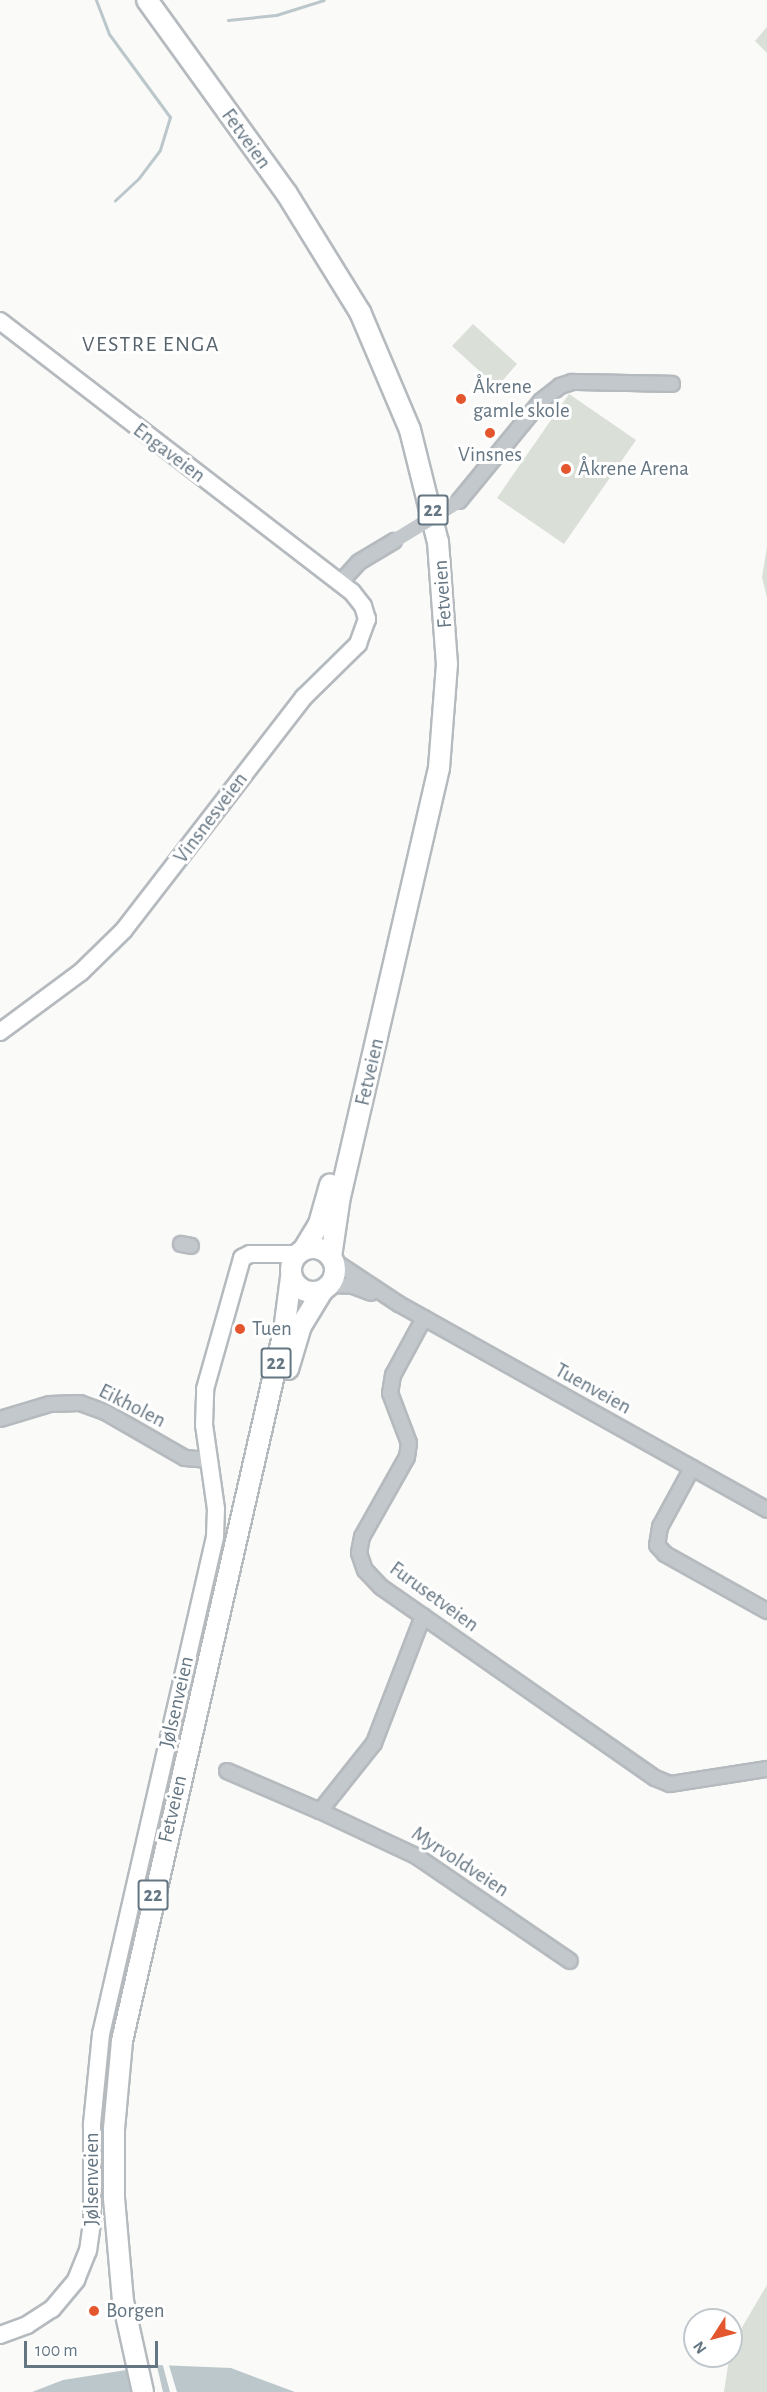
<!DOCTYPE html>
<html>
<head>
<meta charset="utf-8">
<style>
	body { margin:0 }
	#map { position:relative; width:767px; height:2392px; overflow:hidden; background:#fafaf8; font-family:"Alegreya Sans",sans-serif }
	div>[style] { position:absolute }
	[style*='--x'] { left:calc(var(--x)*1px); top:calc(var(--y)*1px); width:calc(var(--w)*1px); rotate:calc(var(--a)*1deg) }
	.green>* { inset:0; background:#dadfd7 }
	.water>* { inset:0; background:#bbc7cb }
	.pier>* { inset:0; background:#fafaf8 }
	.stream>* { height:3px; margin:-1.5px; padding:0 1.5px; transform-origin:1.5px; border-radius:1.5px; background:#bbc7cb }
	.roads { filter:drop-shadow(2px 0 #b5babe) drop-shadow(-2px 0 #b5babe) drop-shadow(0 2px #b5babe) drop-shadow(0 -2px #b5babe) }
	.minor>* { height:14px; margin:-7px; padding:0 7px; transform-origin:7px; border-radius:7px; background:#c3c8cc }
	.major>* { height:16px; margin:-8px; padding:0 8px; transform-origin:8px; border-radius:8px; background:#fff }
	.highway>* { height:20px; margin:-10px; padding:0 10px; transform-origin:10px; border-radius:10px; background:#fff }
	.highway>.ring { margin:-10px; padding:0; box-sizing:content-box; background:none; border:20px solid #fff; border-radius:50% }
	.minor-bridge>* { height:14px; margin:-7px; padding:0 7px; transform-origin:7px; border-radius:7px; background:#c3c8cc }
	.dots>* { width:16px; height:16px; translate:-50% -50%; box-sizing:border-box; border:3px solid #fff; border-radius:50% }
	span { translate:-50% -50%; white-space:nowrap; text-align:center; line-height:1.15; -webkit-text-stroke:6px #fff; paint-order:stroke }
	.shield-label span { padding:2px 4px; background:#fff; border:2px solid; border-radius:4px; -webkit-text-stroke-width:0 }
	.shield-label { font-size:20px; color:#657683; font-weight:700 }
	.street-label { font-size:21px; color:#657683 }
	.poi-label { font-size:21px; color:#657683 }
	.left { translate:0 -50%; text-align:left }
	.neighbourhood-label { font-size:22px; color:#57646e; letter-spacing:1.5px }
	.north { position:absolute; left:683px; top:2308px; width:60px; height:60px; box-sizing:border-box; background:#fff; border:2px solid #c1c8cd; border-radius:50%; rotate:234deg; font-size:16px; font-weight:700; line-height:24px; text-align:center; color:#657683 }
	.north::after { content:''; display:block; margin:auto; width:21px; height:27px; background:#e4572e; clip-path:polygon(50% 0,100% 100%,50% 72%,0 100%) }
	.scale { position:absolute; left:24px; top:2341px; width:134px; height:27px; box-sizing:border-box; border:3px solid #657683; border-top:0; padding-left:8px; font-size:18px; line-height:21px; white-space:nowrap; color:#657683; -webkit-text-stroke:4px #fff; paint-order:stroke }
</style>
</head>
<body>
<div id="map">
	<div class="green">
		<div style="clip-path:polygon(767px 27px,767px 53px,755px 41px)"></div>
		<div style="clip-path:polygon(473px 324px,517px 364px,497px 387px,452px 346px)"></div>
		<div style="clip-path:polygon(569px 394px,636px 440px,564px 544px,497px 498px)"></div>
		<div style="clip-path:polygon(767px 547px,767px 598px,762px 577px)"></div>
		<div style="clip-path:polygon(767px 2285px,767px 2392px,724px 2392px,731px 2346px)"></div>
	</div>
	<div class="water">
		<div style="clip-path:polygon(158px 2365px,231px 2368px,295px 2392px,32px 2392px,63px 2380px)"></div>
	</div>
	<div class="pier">
		<div style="clip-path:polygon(156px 2362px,163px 2392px,135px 2392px,128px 2366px)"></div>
		<div style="clip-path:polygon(162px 2362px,168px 2362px,177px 2392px,170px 2392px)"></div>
	</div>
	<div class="stream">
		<div style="--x:96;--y:0;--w:36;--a:69"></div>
		<div style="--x:109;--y:34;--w:103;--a:53.7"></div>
		<div style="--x:170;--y:117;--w:34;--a:107"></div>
		<div style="--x:160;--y:150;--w:35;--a:127"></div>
		<div style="--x:139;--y:178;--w:33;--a:137"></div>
		<div style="--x:228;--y:20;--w:48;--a:-5.9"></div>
		<div style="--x:276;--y:15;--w:50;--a:-17.4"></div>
	</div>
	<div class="roads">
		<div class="minor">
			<div style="--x:459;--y:501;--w:129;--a:-50.6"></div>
			<div style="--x:541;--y:401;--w:24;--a:-38"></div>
			<div style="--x:560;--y:386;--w:13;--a:-18"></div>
			<div style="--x:572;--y:382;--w:100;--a:1.1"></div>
			<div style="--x:340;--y:583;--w:28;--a:-48"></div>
			<div style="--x:359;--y:562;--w:41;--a:-31"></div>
			<div style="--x:181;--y:1244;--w:10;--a:11"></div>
			<div style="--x:334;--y:1261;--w:78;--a:33.5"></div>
			<div style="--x:399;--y:1304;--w:422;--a:29.2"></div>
			<div style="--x:330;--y:1285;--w:23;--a:2"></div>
			<div style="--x:353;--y:1286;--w:19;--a:21"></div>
			<div style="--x:424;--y:1318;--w:65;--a:118.5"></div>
			<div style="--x:393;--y:1375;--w:18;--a:99"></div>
			<div style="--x:390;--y:1393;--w:53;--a:69.2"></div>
			<div style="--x:409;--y:1443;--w:14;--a:98"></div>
			<div style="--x:407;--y:1457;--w:92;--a:119.4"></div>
			<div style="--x:362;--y:1537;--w:16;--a:101"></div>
			<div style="--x:359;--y:1553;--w:18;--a:71"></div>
			<div style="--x:365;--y:1570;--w:23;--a:47"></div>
			<div style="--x:381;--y:1587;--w:334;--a:34.9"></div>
			<div style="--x:655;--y:1778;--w:16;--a:22"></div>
			<div style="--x:670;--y:1784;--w:98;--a:-8.8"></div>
			<div style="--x:0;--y:1419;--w:52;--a:-16.7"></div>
			<div style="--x:50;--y:1404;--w:30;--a:-2"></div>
			<div style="--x:80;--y:1403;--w:27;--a:20"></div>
			<div style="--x:105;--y:1412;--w:92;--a:29.9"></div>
			<div style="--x:185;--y:1458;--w:24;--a:5"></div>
			<div style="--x:692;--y:1468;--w:67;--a:118.5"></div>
			<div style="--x:660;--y:1527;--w:18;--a:99"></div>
			<div style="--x:657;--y:1545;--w:12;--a:48"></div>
			<div style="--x:665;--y:1554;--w:117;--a:29.2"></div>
			<div style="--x:227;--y:1771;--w:101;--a:23.3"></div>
			<div style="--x:320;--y:1811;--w:87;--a:-51.5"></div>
			<div style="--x:374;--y:1743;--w:136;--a:-68.9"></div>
			<div style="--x:320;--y:1811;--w:106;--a:25.1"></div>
			<div style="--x:416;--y:1856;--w:186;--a:34.3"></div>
		</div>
		<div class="major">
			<div style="--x:0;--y:321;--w:444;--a:37.6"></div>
			<div style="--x:352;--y:592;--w:18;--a:52"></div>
			<div style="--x:363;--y:606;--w:14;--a:73"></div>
			<div style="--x:367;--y:619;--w:27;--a:110"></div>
			<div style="--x:358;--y:644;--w:76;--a:135.5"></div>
			<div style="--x:304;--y:697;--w:294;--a:127.7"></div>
			<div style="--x:124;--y:930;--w:60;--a:135.7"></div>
			<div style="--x:81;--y:972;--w:101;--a:143.5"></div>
			<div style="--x:0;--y:2335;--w:29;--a:-20"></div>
			<div style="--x:27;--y:2325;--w:30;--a:-33"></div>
			<div style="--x:52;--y:2309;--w:38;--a:-50"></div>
			<div style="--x:76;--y:2280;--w:31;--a:-68"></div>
			<div style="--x:88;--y:2251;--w:28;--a:-82"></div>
			<div style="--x:92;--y:2223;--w:99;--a:-90"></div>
			<div style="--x:92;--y:2124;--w:90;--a:-84.3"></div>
			<div style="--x:101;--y:2034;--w:510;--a:-77.08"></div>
			<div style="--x:215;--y:1537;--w:28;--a:-88"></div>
			<div style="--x:216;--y:1509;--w:85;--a:-98.1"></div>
			<div style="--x:204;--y:1425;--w:36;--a:-88"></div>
			<div style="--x:205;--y:1389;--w:136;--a:-74.2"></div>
			<div style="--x:242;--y:1258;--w:9;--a:-27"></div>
			<div style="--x:250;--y:1254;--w:47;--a:0"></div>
		</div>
		<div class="highway">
			<div style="--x:147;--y:0;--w:239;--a:54.2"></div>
			<div style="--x:287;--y:194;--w:139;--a:58.3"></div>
			<div style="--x:360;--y:312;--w:128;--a:67"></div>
			<div style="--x:410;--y:430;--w:115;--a:76"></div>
			<div style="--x:438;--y:542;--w:122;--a:85.8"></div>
			<div style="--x:447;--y:664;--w:104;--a:94.4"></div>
			<div style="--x:439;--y:768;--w:439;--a:103"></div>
			<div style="--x:340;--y:1196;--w:62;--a:98.4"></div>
			<div class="ring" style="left:291px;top:1248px;width:24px;height:24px"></div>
			<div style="--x:304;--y:1249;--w:29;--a:-59"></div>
			<div style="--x:319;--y:1224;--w:41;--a:-74.2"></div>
			<div style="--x:288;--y:1369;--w:45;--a:-73.2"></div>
			<div style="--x:301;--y:1326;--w:42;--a:-58.6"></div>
			<div style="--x:143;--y:2392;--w:93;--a:-102.4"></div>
			<div style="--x:123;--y:2301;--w:103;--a:-95"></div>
			<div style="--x:114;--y:2198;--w:69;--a:-90"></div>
			<div style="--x:114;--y:2129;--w:88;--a:-84.8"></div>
			<div style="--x:122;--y:2041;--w:728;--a:-77.15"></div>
			<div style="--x:284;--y:1331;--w:54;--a:-82.6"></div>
		</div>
	</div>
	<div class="minor-bridge">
		<div style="--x:394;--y:541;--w:76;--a:-31.6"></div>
	</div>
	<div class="dots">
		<div style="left:461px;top:399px;background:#e4572e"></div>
		<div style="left:490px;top:433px;background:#e4572e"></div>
		<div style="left:566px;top:469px;background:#e4572e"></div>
		<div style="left:240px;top:1329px;background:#e4572e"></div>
		<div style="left:94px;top:2311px;background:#e4572e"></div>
	</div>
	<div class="shield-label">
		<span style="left:433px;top:510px">22</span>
		<span style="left:276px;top:1363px">22</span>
		<span style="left:153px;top:1895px">22</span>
	</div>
	<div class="street-label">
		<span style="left:246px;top:139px;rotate:54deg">Fetveien</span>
		<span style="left:169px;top:453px;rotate:37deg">Engaveien</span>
		<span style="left:443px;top:594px;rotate:-94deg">Fetveien</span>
		<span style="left:211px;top:818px;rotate:-53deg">Vinsnesveien</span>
		<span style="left:370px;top:1072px;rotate:-77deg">Fetveien</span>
		<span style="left:593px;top:1389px;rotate:29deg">Tuenveien</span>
		<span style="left:132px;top:1406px;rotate:27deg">Eikholen</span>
		<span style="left:434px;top:1597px;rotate:36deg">Furusetveien</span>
		<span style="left:177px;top:1702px;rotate:-77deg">Jølsenveien</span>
		<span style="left:173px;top:1809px;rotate:-77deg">Fetveien</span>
		<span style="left:460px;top:1862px;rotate:33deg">Myrvoldveien</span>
		<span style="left:92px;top:2179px;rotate:-90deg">Jølsenveien</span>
	</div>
	<div class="poi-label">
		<span class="left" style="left:473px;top:399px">Åkrene<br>gamle skole</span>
		<span style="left:490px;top:455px">Vinsnes</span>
		<span class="left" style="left:578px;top:469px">Åkrene Arena</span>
		<span class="left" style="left:252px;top:1329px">Tuen</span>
		<span class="left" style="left:106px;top:2311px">Borgen</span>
	</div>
	<div class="neighbourhood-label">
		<span style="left:151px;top:345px">VESTRE ENGA</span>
	</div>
	<div class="north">N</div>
	<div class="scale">100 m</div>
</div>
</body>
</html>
